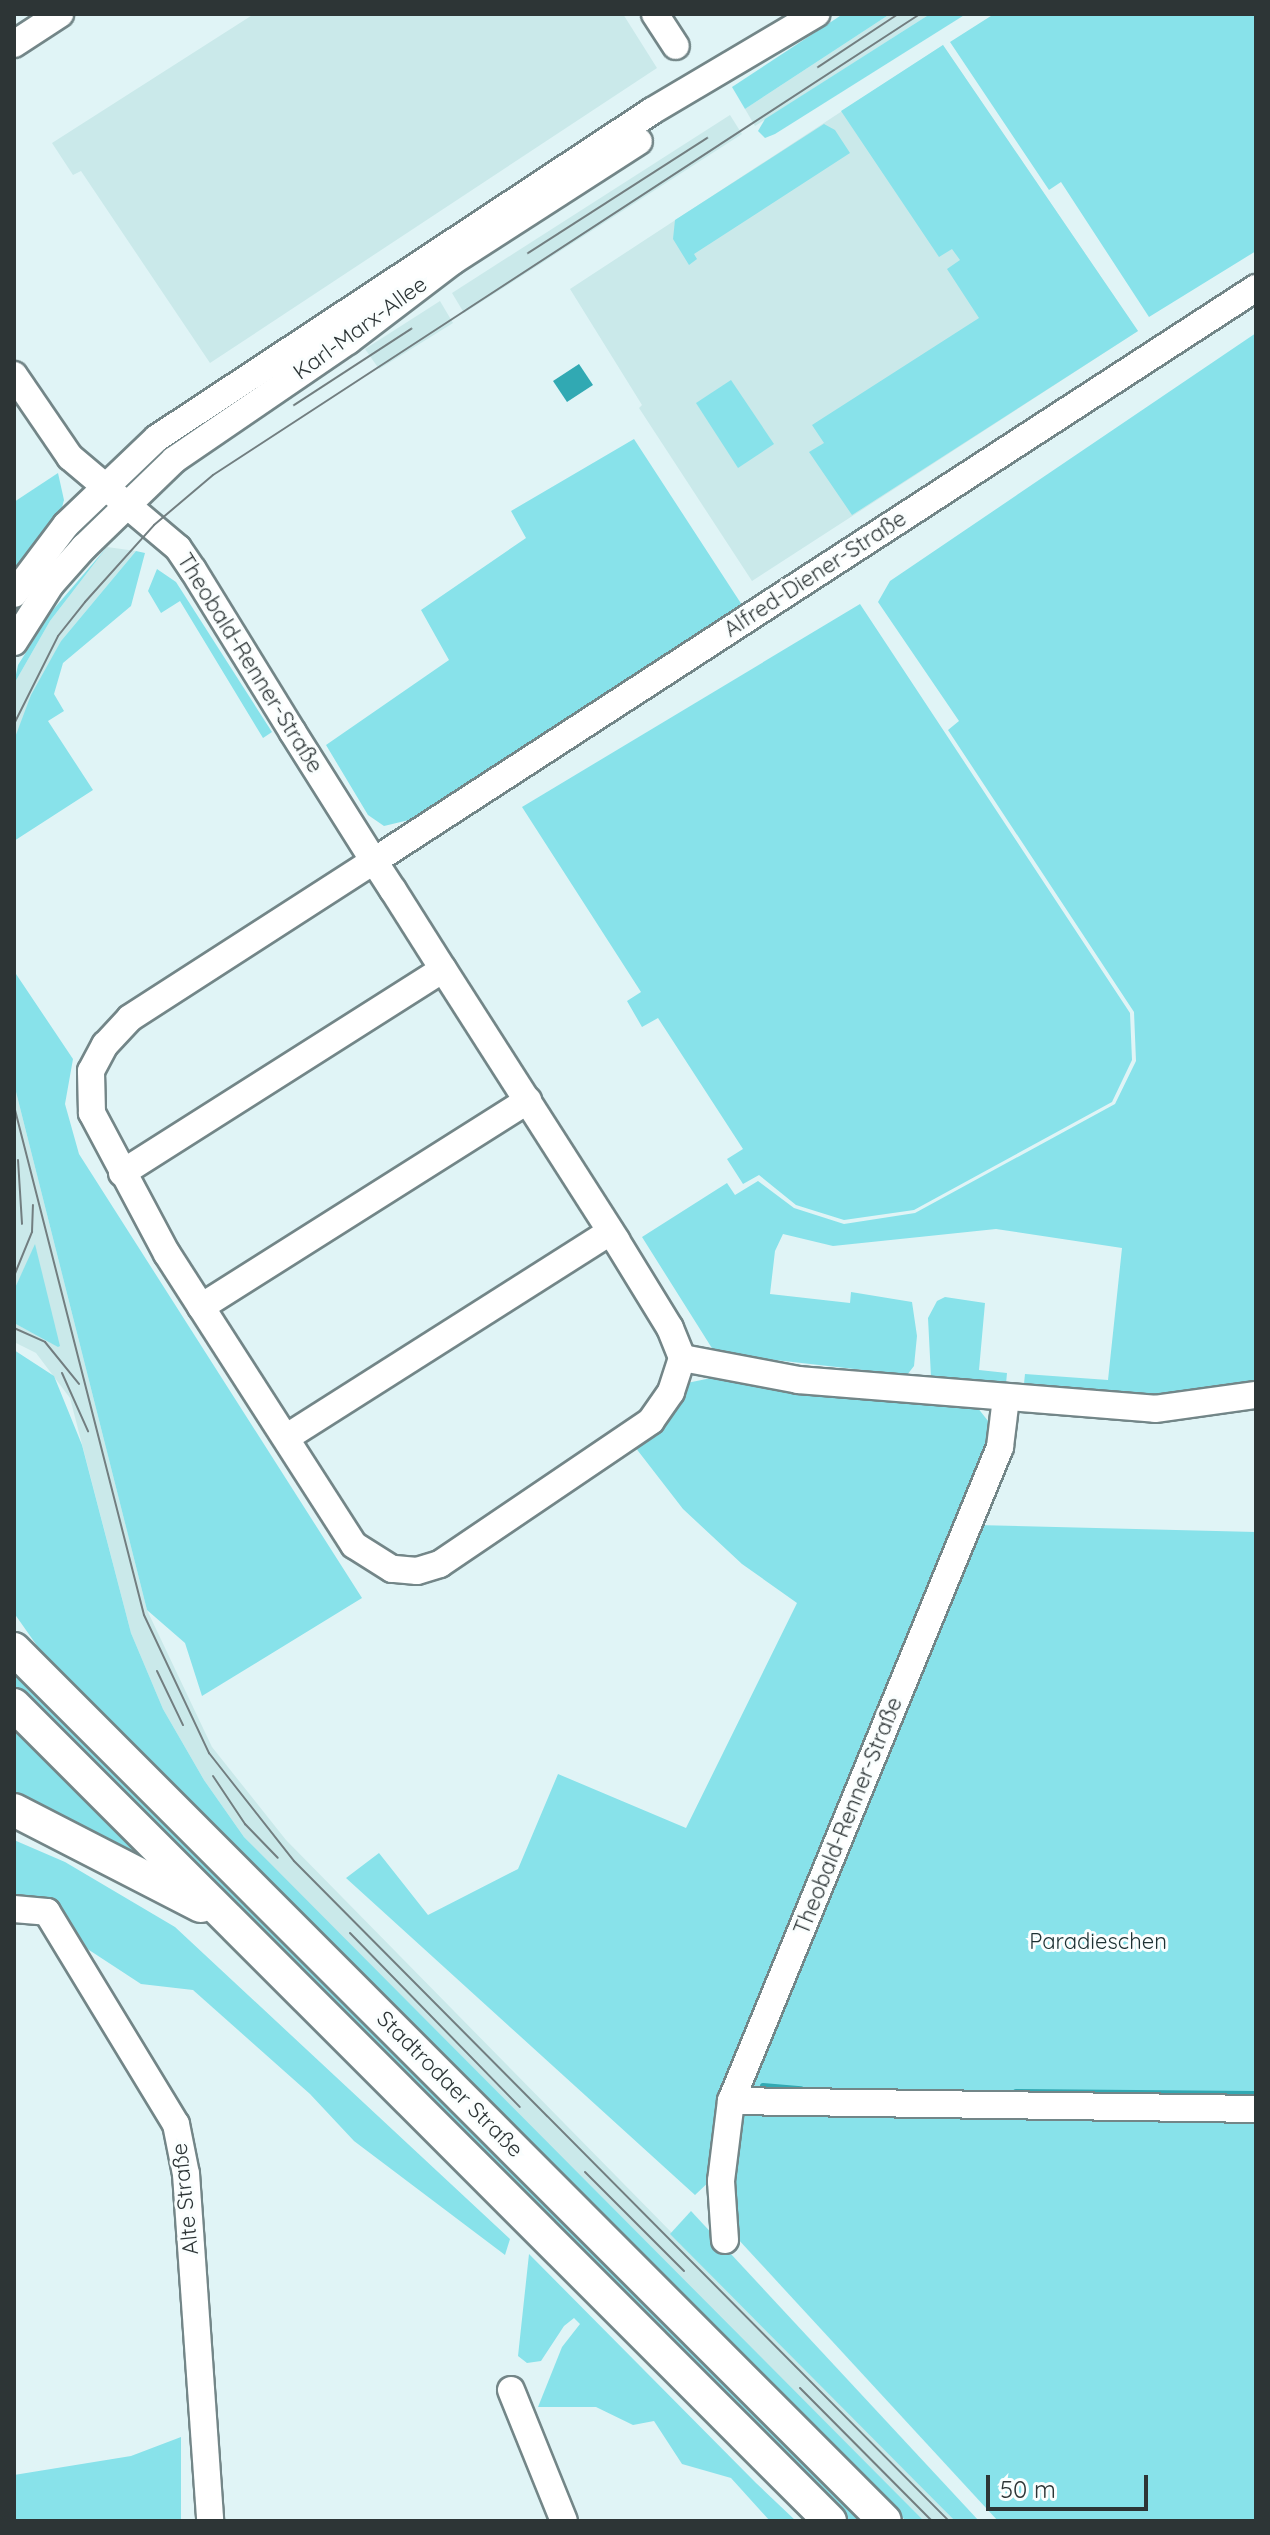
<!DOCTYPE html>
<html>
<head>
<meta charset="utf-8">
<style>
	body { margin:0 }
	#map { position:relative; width:1270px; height:2535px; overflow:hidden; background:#e0f4f6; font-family:Quicksand,sans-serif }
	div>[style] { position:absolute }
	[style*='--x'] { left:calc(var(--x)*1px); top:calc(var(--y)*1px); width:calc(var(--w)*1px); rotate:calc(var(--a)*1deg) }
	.built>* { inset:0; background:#cae9ea }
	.green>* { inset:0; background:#88e2ea }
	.water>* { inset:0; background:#31a9b3 }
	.stream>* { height:6px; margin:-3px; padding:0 3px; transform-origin:3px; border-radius:3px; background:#31a9b3 }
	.roads { filter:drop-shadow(2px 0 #738688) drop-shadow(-2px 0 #738688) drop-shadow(0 2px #738688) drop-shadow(0 -2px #738688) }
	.minor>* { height:26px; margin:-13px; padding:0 13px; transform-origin:13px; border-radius:13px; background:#fff }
	.major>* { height:32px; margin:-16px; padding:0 16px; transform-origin:16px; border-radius:16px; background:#fff }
	.tram>* { height:2px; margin:-1px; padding:0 1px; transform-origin:1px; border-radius:1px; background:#727e80 }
	span { translate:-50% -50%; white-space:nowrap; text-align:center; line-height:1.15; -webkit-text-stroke:6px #fafefe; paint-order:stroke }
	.street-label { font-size:22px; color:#2d3536 }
	.park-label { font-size:22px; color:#1d3133 }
	.frame { position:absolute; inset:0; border:16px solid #2d3536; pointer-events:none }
	.scale { position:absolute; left:986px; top:2475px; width:162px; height:36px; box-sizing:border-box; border:4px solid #2d3536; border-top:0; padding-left:10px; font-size:24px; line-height:28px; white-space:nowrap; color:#2d3536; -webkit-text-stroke:6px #fafefe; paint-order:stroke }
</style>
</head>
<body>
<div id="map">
	<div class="built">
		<div style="clip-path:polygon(254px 14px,623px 14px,657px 68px,210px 363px,81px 171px,73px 175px,52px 143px)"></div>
		<div style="clip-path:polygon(890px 14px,930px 14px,755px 126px,745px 109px)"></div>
		<div style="clip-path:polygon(943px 45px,1138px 331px,752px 581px,639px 408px,642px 405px,570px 289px)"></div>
		<div style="clip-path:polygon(730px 115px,742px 134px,464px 313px,452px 293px)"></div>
		<div style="clip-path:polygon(440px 301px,453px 323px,379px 369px,365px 349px)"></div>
		<div style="clip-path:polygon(107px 547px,136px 551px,61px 641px,14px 740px,14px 684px,50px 621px)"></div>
		<div style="clip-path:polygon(14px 1084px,147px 1610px,212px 1747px,286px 1840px,955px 2521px,924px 2521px,371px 1968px,244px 1837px,204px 1780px,163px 1709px,131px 1633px,70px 1398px,36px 1353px,14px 1342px,14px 1323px,58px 1346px,35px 1246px,14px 1290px)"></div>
	</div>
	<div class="green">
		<div style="clip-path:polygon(843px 14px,890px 14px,745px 109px,732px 87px)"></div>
		<div style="clip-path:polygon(930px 14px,966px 14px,775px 134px,765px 138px,758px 131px,765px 119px)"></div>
		<div style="clip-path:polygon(994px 14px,1256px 14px,1256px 251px,1149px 317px,1061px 182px,1049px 190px,950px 42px)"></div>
		<div style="clip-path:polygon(943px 45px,1138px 331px,852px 515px,809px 452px,824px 443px,812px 425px,979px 318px,947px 269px,960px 260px,952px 249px,939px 257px,841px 111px)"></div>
		<div style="clip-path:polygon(824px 124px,835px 130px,850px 153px,694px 254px,697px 259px,689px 265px,673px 239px,675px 220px)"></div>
		<div style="clip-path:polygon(1256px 333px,1256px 1416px,1255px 1389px,1186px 1400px,1023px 1393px,1025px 1374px,1108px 1380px,1122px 1248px,996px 1229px,833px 1246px,783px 1234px,775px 1251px,770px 1294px,850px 1303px,851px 1292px,912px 1302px,917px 1336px,914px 1366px,907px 1375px,715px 1353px,642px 1237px,727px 1183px,735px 1195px,758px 1181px,794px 1208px,844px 1224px,915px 1213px,1115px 1104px,1136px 1061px,1134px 1012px,948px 730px,959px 721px,878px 602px,890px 581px)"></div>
		<div style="clip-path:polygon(731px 380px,774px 444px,738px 468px,696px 403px)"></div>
		<div style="clip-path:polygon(634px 439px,742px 605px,409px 820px,384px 826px,368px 815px,326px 745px,449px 660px,421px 610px,526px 538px,511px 511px)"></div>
		<div style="clip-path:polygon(58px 473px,64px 500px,60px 515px,14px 574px,14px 502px)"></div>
		<div style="clip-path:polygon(107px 547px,50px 621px,14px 684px,18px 665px,52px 611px)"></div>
		<div style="clip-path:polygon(136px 551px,145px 553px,131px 606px,63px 663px,54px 694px,64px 711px,48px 721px,93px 790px,14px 841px,14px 740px,31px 695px,61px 641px)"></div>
		<div style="clip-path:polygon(157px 569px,176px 582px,272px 732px,263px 738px,180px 601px,161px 613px,148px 591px)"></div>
		<div style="clip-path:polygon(860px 604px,1130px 1013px,1132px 1060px,1112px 1102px,914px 1210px,844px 1220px,796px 1205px,759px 1175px,743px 1184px,727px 1159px,743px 1149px,658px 1018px,642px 1027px,627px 1001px,641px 992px,522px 807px)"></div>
		<div style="clip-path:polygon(14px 971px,73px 1059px,65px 1104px,79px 1154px,362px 1598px,202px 1696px,185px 1643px,147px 1610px,14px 1084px)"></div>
		<div style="clip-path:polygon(35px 1244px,60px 1346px,58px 1347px,14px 1323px,14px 1290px)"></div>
		<div style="clip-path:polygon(945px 1297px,985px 1303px,979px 1370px,1007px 1373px,1006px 1384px,931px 1377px,928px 1318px,937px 1301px)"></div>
		<div style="clip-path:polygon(14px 1350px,54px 1376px,82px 1445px,131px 1633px,163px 1709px,204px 1780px,244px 1837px,924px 2521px,906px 2521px,40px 1650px,14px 1613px)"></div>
		<div style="clip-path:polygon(716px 1377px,977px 1407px,996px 1431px,713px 2178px,695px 2195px,346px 1878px,379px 1853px,428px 1915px,518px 1869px,558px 1774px,686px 1828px,797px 1603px,742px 1564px,683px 1509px,635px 1447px,687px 1383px)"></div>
		<div style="clip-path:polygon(976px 1525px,1256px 1532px,1256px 2102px,752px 2091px,749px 2086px)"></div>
		<div style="clip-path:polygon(14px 1668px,867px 2521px,846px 2521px,330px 2006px,14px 1686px)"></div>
		<div style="clip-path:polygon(14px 1725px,148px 1857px,138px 1867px,14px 1801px)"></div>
		<div style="clip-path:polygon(14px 1840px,65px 1862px,175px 1927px,510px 2239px,505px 2255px,354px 2141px,310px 2094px,193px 1990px,141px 1984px,86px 1948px,57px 1904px,14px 1898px)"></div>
		<div style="clip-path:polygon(746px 2108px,1256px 2117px,1256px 2521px,998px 2521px,737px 2238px,731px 2221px,739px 2117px)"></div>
		<div style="clip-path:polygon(691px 2211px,979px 2521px,955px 2521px,670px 2234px)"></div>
		<div style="clip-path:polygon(529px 2254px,756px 2483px,796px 2521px,770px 2521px,731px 2478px,682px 2464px,654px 2421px,633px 2425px,596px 2407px,538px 2407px,562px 2347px,580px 2324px,574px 2318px,564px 2326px,541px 2361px,527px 2363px,518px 2356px)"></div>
		<div style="clip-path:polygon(181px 2437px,181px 2521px,14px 2521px,14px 2475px,131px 2456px)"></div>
	</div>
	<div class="water">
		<div style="clip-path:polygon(579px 364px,593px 385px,567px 402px,553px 381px)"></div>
	</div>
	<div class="stream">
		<div style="--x:763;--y:2086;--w:38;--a:5"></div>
		<div style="--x:1016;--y:2092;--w:240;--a:0.5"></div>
	</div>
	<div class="roads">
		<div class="minor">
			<div style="--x:655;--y:14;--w:38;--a:57"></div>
			<div style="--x:14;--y:44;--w:55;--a:-33.1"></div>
			<div style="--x:14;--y:375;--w:99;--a:55.7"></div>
			<div style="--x:70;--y:457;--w:141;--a:40.1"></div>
			<div style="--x:178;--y:548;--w:27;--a:56"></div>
			<div style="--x:193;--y:570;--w:189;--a:58.4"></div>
			<div style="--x:292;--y:731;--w:154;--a:57.8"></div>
			<div style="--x:374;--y:861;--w:35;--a:57"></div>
			<div style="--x:393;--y:890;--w:93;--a:57.7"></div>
			<div style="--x:443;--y:969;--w:322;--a:57.4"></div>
			<div style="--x:616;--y:1240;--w:103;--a:58.5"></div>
			<div style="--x:670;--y:1328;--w:32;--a:68"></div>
			<div style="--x:682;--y:1358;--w:36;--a:108"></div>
			<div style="--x:671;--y:1392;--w:35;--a:125"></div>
			<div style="--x:651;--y:1421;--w:255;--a:145.9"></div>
			<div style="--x:440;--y:1564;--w:24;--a:163"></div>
			<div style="--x:417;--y:1571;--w:25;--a:-175"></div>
			<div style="--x:392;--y:1569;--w:45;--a:-147.7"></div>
			<div style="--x:354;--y:1545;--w:346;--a:-122.7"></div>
			<div style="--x:167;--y:1254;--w:160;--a:-118"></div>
			<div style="--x:92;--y:1113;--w:42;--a:-91.4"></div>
			<div style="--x:91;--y:1071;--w:30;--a:-62"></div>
			<div style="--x:105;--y:1045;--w:37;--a:-47"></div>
			<div style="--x:130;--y:1018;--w:290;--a:-32.8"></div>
			<div style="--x:374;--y:861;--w:1052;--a:-33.01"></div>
			<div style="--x:14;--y:594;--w:86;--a:-53"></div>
			<div style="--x:66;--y:525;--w:126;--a:-43.7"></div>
			<div style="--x:157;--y:438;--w:593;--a:-33.45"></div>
			<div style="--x:652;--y:111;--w:191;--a:-30.6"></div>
			<div style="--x:14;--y:642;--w:69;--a:-57.5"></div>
			<div style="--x:51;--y:584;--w:50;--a:-48.3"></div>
			<div style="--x:84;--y:547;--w:125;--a:-44"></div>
			<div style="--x:174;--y:460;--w:211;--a:-34.4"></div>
			<div style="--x:348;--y:341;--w:132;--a:-37.3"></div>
			<div style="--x:453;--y:261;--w:221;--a:-32.8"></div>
			<div style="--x:122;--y:1173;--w:380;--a:-32.4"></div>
			<div style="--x:201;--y:1307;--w:387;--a:-32.3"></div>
			<div style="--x:682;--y:1358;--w:118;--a:10.7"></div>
			<div style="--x:798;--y:1380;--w:358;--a:4.6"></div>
			<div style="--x:1155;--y:1409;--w:102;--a:-7.9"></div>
			<div style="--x:287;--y:1437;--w:383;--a:-32.4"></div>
			<div style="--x:14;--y:1909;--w:33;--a:5"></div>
			<div style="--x:47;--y:1912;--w:248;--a:58.7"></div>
			<div style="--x:176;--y:2124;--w:51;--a:78.7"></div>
			<div style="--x:186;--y:2174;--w:348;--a:86"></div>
			<div style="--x:731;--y:2101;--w:525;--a:0.87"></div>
			<div style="--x:725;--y:2240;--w:59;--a:-93.9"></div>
			<div style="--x:721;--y:2181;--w:81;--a:-82.9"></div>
			<div style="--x:731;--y:2101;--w:707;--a:-67.64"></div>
			<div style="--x:1000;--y:1447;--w:49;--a:-83"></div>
			<div style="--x:511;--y:2390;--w:141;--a:68"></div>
		</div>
		<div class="major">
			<div style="--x:14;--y:1649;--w:1232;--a:45.03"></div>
			<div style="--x:14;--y:1705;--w:1154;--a:45"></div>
			<div style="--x:14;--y:1810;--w:210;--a:27.2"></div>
		</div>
	</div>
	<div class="tram">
		<div style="--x:818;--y:67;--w:96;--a:-33.5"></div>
		<div style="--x:528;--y:253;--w:213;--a:-32.7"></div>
		<div style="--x:294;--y:405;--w:140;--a:-33"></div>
		<div style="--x:14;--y:724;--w:98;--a:-63.4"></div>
		<div style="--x:58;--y:636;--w:43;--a:-51.5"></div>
		<div style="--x:85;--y:602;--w:103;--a:-48.1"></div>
		<div style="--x:154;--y:525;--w:77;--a:-40.3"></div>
		<div style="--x:213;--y:475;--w:844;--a:-33.11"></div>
		<div style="--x:14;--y:1106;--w:525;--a:75.67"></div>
		<div style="--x:144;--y:1615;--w:153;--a:64.8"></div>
		<div style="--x:209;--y:1753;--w:137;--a:51.8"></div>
		<div style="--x:294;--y:1861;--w:930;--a:45.22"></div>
		<div style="--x:18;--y:1160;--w:64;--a:86.4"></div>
		<div style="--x:14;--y:1276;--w:48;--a:-67.8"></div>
		<div style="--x:32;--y:1232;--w:27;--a:-88"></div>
		<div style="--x:14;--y:1328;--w:34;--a:24"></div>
		<div style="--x:45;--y:1342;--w:54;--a:51"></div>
		<div style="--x:62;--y:1373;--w:64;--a:65.9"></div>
		<div style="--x:157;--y:1671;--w:60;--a:64.3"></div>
		<div style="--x:213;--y:1776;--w:58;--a:56.3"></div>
		<div style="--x:245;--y:1824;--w:47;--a:45.9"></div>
		<div style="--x:350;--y:1933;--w:243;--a:45.7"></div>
		<div style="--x:585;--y:2172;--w:140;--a:45"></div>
		<div style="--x:800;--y:2388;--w:187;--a:45.2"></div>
	</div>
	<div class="street-label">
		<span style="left:360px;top:328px;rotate:-36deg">Karl-Marx-Allee</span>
		<span style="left:815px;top:574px;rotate:-33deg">Alfred-Diener-Straße</span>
		<span style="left:250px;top:663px;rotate:58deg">Theobald-Renner-Straße</span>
		<span style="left:848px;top:1816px;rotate:-68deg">Theobald-Renner-Straße</span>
		<span style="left:450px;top:2084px;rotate:45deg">Stadtrodaer Straße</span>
		<span style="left:185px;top:2199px;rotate:-96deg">Alte Straße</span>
	</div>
	<div class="park-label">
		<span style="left:1098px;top:1942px">Paradieschen</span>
	</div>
	<div class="frame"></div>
	<div class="scale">50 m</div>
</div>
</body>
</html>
